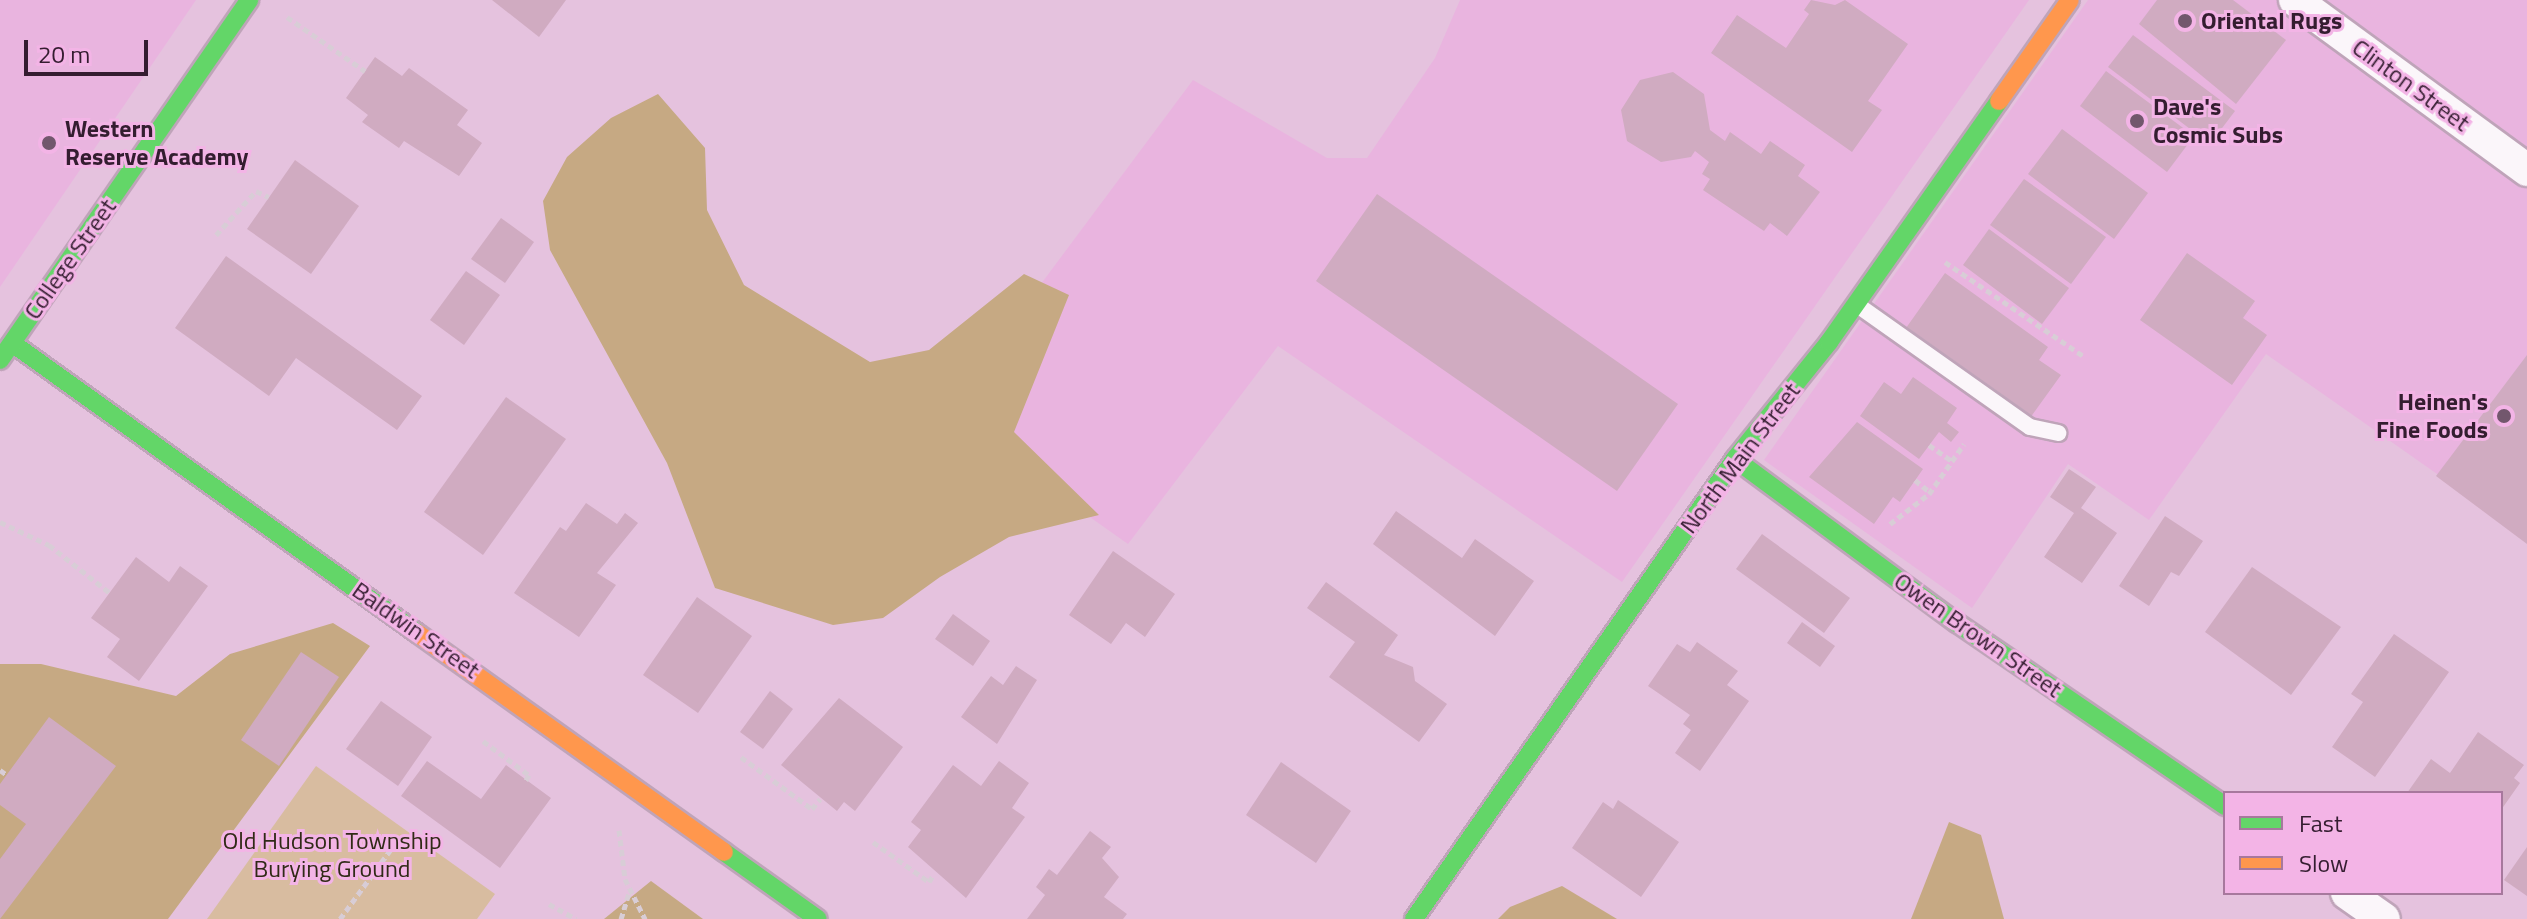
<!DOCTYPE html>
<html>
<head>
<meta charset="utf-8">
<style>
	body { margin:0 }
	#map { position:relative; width:2527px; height:919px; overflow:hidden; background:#e5c2de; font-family:"Titillium Web",sans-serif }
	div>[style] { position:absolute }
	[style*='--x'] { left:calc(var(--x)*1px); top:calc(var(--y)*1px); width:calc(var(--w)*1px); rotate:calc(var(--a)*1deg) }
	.built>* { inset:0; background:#e9b4df }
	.green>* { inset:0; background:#d8bca0 }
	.forest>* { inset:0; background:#c6a983 }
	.building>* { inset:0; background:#d0abc1 }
	.path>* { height:5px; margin-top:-2.5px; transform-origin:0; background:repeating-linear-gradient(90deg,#d8cdd6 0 6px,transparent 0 10px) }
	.roads { filter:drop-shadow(2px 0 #bfa4b9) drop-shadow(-2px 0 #bfa4b9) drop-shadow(0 2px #bfa4b9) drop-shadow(0 -2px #bfa4b9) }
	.lane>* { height:16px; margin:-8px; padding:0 8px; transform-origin:8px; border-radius:8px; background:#fbf6fa }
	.street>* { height:32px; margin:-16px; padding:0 16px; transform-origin:16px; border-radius:16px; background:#fbf6fa }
	.fast>* { height:18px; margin:-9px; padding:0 9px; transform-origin:9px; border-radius:9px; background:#63d668 }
	.slow>* { height:18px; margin:-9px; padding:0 9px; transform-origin:9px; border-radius:9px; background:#ff974d }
	.dots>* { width:22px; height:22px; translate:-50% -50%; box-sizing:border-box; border:4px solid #f3b4e6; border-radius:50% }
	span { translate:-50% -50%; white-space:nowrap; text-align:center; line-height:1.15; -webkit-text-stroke:6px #f3b4e6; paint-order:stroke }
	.poi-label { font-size:24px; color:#341d30; font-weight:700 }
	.left { translate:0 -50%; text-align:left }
	.right { translate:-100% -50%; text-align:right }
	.street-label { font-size:24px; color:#341d30 }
	.park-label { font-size:24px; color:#302a16 }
	.legend { position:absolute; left:2223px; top:791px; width:280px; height:104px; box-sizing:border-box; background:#f3b4e6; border:2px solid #a7789d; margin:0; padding:10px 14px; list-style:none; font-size:24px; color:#341d30 }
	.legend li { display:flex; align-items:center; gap:16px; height:40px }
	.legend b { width:40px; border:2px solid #a7789d }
	.scale { position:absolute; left:24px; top:40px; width:124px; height:36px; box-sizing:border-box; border:4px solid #341d30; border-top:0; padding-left:10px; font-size:24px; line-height:28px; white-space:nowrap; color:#341d30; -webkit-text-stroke:6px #f3b4e6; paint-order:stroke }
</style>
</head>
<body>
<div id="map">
	<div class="built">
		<div style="clip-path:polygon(0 0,196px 0,0 287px)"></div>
		<div style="clip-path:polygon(1460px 0,2029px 0,1622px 582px,1278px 346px,1128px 544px,944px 414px,1193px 80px,1327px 158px,1367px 158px,1435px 58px)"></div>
		<div style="clip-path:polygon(2088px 0,2527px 0,2527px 537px,2266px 354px,2149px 520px,2068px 464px,1972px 608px,1764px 460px)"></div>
	</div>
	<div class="green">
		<div style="clip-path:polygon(316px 766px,495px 894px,477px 919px,207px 919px)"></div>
	</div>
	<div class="forest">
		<div style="clip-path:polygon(658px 94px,705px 148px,707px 210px,744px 285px,870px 362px,929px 350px,1024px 274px,1069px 295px,1014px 432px,1099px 515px,1009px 537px,940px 577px,883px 618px,833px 625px,715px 588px,667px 463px,550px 250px,543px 201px,567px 157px,611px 118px)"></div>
		<div style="clip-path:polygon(333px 623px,370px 646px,168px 919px,0 919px,0 664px,41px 664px,176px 696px,230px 654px)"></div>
		<div style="clip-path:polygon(1949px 822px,1981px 835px,2004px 919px,1911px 919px)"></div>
		<div style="clip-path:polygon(651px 881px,703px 919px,604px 919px)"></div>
		<div style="clip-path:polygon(1562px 886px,1617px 919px,1498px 919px,1510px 907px)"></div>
	</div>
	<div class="building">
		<div style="clip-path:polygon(492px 0,566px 0,539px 37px)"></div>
		<div style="clip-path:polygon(1811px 0,1835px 5px,1845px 0,1908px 44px,1868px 101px,1882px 110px,1852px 152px,1711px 53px,1737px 15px,1786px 48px,1809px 14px,1804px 10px)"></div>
		<div style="clip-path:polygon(2157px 0,2233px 0,2286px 40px,2236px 104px,2139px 24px)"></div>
		<div style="clip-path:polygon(2133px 35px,2235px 111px,2210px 144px,2108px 67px)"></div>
		<div style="clip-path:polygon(375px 57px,402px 76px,409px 68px,468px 110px,457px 125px,482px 143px,459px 176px,404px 141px,399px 148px,362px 122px,368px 115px,346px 98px)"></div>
		<div style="clip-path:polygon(2106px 71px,2194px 136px,2167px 172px,2080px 106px)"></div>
		<div style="clip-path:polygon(1673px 72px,1704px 94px,1710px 130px,1725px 141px,1730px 132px,1761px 154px,1770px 141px,1805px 165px,1798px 176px,1820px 192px,1787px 236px,1770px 223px,1764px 231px,1703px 190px,1710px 179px,1702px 174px,1709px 162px,1695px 151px,1691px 157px,1661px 162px,1627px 141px,1621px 110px,1640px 80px)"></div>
		<div style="clip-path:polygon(2062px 129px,2148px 193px,2114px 239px,2028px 174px)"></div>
		<div style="clip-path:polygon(295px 160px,359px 206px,311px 274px,247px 229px)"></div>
		<div style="clip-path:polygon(2024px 179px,2106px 237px,2071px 284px,1990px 225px)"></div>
		<div style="clip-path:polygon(1377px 194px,1678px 404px,1617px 491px,1316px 281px)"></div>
		<div style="clip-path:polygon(501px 218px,534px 242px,505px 283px,471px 259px)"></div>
		<div style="clip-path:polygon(1989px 229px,2069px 288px,2042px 324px,1963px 265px)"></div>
		<div style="clip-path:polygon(2187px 253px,2255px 301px,2243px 318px,2267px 335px,2232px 385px,2140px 320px)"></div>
		<div style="clip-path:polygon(226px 256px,422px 396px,397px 430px,296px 358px,269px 396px,175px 328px)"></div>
		<div style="clip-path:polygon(466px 271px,500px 295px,464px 345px,430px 320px)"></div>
		<div style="clip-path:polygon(1945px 273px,2048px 347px,2039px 360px,2061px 375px,2030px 418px,1906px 328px)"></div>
		<div style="clip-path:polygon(2527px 355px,2527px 544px,2436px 476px)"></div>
		<div style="clip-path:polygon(1913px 377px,1957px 408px,1947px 423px,1959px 432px,1951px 442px,1939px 432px,1919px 459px,1860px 416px,1884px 382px,1901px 394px)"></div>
		<div style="clip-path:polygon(506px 397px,566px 439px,483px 555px,424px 512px)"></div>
		<div style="clip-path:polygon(1857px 422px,1923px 469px,1900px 502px,1893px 497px,1874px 524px,1809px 477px)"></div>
		<div style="clip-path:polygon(2069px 469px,2096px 487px,2081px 508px,2117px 533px,2082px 583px,2044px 557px,2074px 513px,2050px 497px)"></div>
		<div style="clip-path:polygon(586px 503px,617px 524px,625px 513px,638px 523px,597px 573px,616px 585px,579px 637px,514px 593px,560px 527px,566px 531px)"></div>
		<div style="clip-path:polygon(1396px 511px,1462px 558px,1475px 539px,1534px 581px,1495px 636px,1373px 544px)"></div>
		<div style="clip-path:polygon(2165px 516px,2203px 541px,2179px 576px,2171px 572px,2149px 606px,2119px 586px)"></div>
		<div style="clip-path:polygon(1762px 534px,1850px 598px,1824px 633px,1736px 569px)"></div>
		<div style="clip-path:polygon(1113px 551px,1175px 594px,1145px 637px,1126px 623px,1111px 644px,1069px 615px)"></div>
		<div style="clip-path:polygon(136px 557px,169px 582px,180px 566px,208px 586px,139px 681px,107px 657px,120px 639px,91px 618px)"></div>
		<div style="clip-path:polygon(2252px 567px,2341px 627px,2291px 695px,2205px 632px)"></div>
		<div style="clip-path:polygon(1326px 582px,1398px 635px,1384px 655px,1413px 667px,1415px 681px,1447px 704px,1419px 742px,1329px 677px,1355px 642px,1307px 608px)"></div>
		<div style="clip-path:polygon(697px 597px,752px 636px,698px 713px,643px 675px)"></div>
		<div style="clip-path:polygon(953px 614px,990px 641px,973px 666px,935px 639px)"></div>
		<div style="clip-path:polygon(1802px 622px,1835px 646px,1820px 667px,1787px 643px)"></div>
		<div style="clip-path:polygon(2394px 634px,2449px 672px,2375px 777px,2332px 747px,2363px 702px,2351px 694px)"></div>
		<div style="clip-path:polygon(1697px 642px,1738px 671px,1727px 685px,1749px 701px,1700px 771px,1675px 753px,1691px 730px,1683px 724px,1690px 715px,1648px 686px,1677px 644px,1690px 652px)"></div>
		<div style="clip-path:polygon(301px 652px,339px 677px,279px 766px,241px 740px)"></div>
		<div style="clip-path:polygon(1016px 666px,1037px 680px,997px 744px,961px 717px,991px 676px,1003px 685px)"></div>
		<div style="clip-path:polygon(770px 691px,793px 709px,763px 749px,740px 732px)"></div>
		<div style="clip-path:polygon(839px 698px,903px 747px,855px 811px,844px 802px,837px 811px,781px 765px)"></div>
		<div style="clip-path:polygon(381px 701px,432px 737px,398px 786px,346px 749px)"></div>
		<div style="clip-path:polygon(49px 717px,116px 766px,0 919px,0 859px,26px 824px,0 805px,0 784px)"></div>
		<div style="clip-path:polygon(2478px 732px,2524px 765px,2514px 778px,2520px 783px,2501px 810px,2501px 793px,2407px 793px,2431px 759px,2450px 773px)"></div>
		<div style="clip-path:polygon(427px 761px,481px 799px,506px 765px,551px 798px,500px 868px,401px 796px)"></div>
		<div style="clip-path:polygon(999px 761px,1029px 783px,1012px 808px,1025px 817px,966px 898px,908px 847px,921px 830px,911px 822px,953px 765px,981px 786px)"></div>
		<div style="clip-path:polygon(1281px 762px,1351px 811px,1316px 863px,1246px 815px)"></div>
		<div style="clip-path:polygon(1618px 800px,1679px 842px,1641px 897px,1572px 848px,1603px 802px,1613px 809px)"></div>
		<div style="clip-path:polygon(1090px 831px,1111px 847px,1102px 858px,1119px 877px,1104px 897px,1127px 914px,1123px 919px,1027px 919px,1045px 895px,1036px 887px,1049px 869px,1057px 875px)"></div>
		<div style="clip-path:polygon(2527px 847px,2527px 896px,2504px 880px)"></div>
	</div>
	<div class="path">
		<div style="--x:287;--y:17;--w:95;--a:34.7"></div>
		<div style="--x:216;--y:235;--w:59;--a:-47.7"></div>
		<div style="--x:256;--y:191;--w:14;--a:25"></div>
		<div style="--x:1945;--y:262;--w:169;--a:34.2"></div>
		<div style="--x:1929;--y:445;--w:28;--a:35"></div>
		<div style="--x:1915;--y:480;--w:19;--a:39"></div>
		<div style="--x:0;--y:522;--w:54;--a:25.1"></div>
		<div style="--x:49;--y:545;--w:78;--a:38.2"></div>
		<div style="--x:1890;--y:524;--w:49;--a:-37.6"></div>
		<div style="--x:1929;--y:494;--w:61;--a:-55"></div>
		<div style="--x:483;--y:741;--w:57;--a:36.5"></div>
		<div style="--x:529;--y:775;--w:6;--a:121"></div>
		<div style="--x:741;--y:757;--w:88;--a:36.2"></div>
		<div style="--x:812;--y:809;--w:13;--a:-51"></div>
		<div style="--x:0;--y:770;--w:9;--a:36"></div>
		<div style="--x:619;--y:830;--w:49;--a:83"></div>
		<div style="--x:625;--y:879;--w:45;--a:63.4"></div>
		<div style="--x:873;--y:842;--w:69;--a:35.5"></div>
		<div style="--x:929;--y:882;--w:9;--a:-58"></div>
		<div style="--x:549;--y:904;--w:31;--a:29"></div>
		<div style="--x:340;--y:919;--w:87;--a:-53.9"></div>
		<div style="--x:621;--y:919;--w:30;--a:-73"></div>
	</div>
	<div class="roads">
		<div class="lane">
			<div style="--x:1856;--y:304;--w:213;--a:35.3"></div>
			<div style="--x:2030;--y:427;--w:29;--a:12"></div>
		</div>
		<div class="street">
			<div style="--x:2295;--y:0;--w:288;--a:36.2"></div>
			<div style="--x:2347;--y:893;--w:45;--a:35.1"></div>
		</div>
		<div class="fast">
			<div style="--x:12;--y:343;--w:498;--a:35.6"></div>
			<div style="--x:0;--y:360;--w:438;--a:-55.3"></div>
			<div style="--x:1735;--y:459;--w:276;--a:36.5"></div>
			<div style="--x:1957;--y:623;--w:325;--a:34.3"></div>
			<div style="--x:724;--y:852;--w:115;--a:35.5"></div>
			<div style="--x:1414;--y:919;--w:561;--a:-55.09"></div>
			<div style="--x:1735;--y:459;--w:150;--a:-51.2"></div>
			<div style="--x:1829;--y:342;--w:295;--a:-54.8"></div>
		</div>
		<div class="slow">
			<div style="--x:1999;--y:101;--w:123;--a:-54.9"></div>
			<div style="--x:417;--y:633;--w:377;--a:35.5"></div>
		</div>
	</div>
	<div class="dots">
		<div style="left:2185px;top:21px;background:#72576d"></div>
		<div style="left:2137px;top:121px;background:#72576d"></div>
		<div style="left:49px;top:143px;background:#72576d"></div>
		<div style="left:2504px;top:416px;background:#72576d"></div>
	</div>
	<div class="poi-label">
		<span class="left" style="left:2201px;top:21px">Oriental Rugs</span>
		<span class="left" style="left:2153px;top:121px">Dave's<br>Cosmic Subs</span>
		<span class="left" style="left:65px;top:143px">Western<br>Reserve Academy</span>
		<span class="right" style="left:2488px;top:416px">Heinen's<br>Fine Foods</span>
	</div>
	<div class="street-label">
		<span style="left:2411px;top:85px;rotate:36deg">Clinton Street</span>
		<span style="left:70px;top:259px;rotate:-55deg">College Street</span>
		<span style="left:1740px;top:458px;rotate:-53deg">North Main Street</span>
		<span style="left:416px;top:630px;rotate:35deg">Baldwin Street</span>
		<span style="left:1978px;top:635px;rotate:35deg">Owen Brown Street</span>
	</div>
	<div class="park-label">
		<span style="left:332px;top:855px">Old Hudson Township<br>Burying Ground</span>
	</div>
	<ul class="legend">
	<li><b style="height:10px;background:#63d668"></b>Fast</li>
	<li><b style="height:10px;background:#ff974d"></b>Slow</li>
	</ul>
	<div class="scale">20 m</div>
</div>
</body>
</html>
